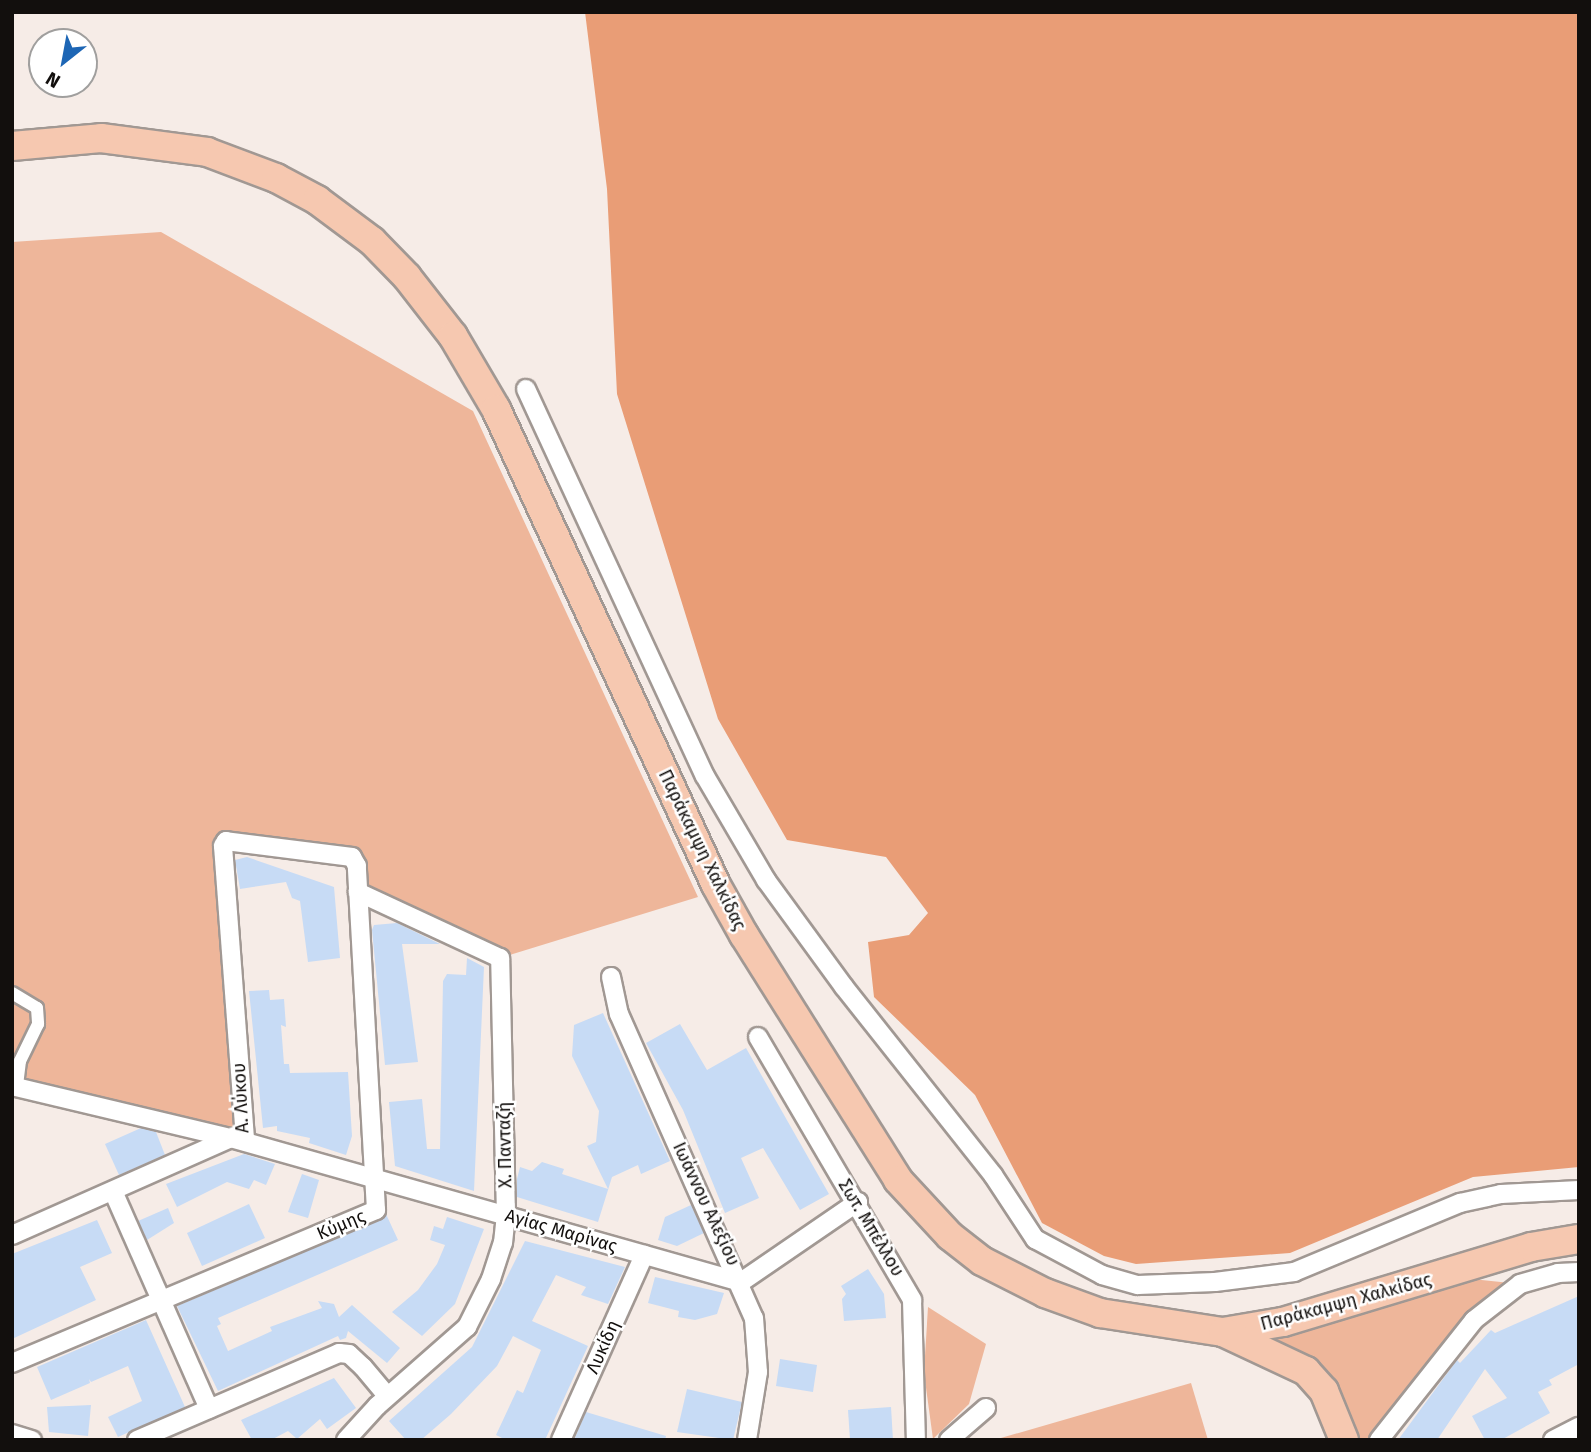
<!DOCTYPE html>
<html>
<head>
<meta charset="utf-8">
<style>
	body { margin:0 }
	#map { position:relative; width:1591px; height:1452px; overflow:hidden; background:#f6ece7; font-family:"Fira Sans",sans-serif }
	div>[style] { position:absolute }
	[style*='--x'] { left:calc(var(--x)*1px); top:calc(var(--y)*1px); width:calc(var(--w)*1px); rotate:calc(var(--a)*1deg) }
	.green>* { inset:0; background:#eeb69a }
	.water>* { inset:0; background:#e99d76 }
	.building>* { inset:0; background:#c7dbf5 }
	.roads { filter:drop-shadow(2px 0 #a19893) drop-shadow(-2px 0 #a19893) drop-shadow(0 2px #a19893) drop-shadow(0 -2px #a19893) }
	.pedestrian>* { height:12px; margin:-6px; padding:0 6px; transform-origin:6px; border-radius:6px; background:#fff }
	.minor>* { height:18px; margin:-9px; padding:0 9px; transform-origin:9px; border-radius:9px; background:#fff }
	.primary>* { height:28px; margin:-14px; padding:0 14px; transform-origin:14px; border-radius:14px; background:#f6c8b0 }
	span { translate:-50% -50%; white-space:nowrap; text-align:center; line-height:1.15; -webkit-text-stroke:5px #fff; paint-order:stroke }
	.street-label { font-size:18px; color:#120f0d }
	.frame { position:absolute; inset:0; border:14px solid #120f0d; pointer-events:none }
	.north { position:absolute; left:28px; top:28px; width:70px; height:70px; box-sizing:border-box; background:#fff; border:2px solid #a09f9e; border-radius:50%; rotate:211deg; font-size:19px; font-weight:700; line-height:28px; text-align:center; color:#120f0d }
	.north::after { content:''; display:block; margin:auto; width:24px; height:32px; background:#1d66b5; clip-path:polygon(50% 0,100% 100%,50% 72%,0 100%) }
</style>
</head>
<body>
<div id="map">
	<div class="green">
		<div style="clip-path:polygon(161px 232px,473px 411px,698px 897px,500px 958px,358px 892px,357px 866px,227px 841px,245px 1141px,12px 1086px,12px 242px)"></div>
		<div style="clip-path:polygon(1443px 1276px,1520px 1284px,1500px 1299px,1379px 1440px,1344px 1440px,1337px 1415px,1257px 1327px)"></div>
		<div style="clip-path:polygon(928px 1307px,986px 1344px,969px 1404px,933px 1439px,924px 1373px)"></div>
		<div style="clip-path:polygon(1191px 1383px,1208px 1440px,994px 1440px)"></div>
	</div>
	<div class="water">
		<div style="clip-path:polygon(585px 12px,1579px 12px,1579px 1167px,1473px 1177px,1290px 1253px,1136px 1264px,1104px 1256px,1042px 1223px,975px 1095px,874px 997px,868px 942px,909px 935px,928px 913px,886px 857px,787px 840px,718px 719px,617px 394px,607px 189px)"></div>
	</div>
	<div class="building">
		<div style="clip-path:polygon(247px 857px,334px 887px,340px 958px,308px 962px,300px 901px,292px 898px,286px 882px,240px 889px,235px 860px)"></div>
		<div style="clip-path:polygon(397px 923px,440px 944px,402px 944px,418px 1062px,385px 1065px,372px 930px,374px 925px)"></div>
		<div style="clip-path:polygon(467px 958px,484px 967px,474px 1191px,395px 1166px,389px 1102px,422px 1099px,427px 1149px,440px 1149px,443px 981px,447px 974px,466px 975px)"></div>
		<div style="clip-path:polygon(269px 990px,270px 1000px,284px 999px,286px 1027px,281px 1025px,284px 1064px,289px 1064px,290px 1073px,348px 1072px,352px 1136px,346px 1155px,309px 1143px,310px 1138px,277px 1131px,277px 1126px,263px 1128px,249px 991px)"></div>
		<div style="clip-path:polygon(603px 1013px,670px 1161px,641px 1174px,638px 1165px,612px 1177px,598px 1222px,517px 1197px,517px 1179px,520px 1167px,532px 1171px,542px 1162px,564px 1169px,562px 1174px,608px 1189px,587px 1146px,596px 1142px,599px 1111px,572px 1056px,574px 1025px)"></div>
		<div style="clip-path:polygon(680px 1024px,707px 1070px,746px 1048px,829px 1194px,800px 1210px,763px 1148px,741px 1158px,759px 1198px,725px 1213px,683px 1110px,646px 1043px)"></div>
		<div style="clip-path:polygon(141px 1128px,156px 1132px,165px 1155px,119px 1175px,105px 1144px)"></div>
		<div style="clip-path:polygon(244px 1154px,275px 1164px,266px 1185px,254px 1180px,249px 1189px,227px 1182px,177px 1207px,166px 1184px)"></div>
		<div style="clip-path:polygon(302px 1174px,319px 1180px,308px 1218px,288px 1212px)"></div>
		<div style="clip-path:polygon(249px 1204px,265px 1238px,202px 1266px,187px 1233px)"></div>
		<div style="clip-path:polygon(691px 1205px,704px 1233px,677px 1246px,658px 1240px,665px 1217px)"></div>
		<div style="clip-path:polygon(168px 1208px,174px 1223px,147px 1240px,138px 1221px)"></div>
		<div style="clip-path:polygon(386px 1214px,398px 1240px,218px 1318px,221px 1324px,217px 1326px,228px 1351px,272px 1331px,270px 1327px,322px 1308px,318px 1301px,334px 1304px,339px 1317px,352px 1305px,400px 1348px,387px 1363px,348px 1331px,346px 1338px,340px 1340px,338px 1336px,218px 1391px,177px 1306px,380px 1220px)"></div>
		<div style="clip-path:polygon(447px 1217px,484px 1229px,455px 1304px,422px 1336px,392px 1312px,418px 1290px,437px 1264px,445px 1245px,430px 1240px,434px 1226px,443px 1229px)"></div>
		<div style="clip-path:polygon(97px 1220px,112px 1253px,80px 1267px,96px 1300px,12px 1339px,12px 1254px)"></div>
		<div style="clip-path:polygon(525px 1241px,625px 1267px,608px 1304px,581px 1295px,586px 1287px,556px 1275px,532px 1321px,588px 1346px,545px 1440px,506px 1440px,496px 1435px,517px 1390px,523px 1393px,541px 1350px,513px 1336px,497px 1366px,451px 1414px,421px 1440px,406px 1440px,389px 1421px,472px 1347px)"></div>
		<div style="clip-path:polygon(868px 1269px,884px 1294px,886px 1318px,844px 1321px,842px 1299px,846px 1294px,841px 1286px)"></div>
		<div style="clip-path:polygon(655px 1277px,724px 1293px,717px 1314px,695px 1320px,678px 1317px,679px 1311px,648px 1303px)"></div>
		<div style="clip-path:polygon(1579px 1296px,1579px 1364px,1549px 1380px,1552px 1385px,1538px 1392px,1550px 1413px,1501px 1440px,1485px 1440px,1472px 1416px,1507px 1398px,1485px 1369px,1437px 1440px,1398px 1440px,1457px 1360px,1460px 1363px,1491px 1330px,1495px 1333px)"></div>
		<div style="clip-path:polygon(146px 1320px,185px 1407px,118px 1437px,108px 1417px,142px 1401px,128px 1366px,91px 1382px,89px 1379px,90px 1383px,51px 1400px,37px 1367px)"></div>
		<div style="clip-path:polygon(780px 1359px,817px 1365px,813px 1392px,776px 1386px)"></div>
		<div style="clip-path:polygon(334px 1378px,356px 1408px,327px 1429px,320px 1419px,297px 1439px,288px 1431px,271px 1440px,252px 1440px,241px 1420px)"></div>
		<div style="clip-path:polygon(687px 1389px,742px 1402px,733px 1440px,677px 1432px)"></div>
		<div style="clip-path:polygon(91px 1405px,88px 1436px,49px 1432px,47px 1407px)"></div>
		<div style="clip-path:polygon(891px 1407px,893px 1440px,850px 1440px,848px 1410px)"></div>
		<div style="clip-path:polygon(586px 1412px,666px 1436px,665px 1440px,574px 1440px)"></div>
	</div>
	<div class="roads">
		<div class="pedestrian">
			<div style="--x:12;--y:993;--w:29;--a:31"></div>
			<div style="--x:37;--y:1008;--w:16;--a:86"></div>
			<div style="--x:38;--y:1024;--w:41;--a:115.9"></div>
			<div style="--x:20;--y:1061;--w:26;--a:97"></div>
		</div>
		<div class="minor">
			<div style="--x:526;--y:389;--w:426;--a:65.2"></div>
			<div style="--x:705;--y:776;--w:121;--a:59.6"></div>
			<div style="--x:766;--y:880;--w:132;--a:53.9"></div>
			<div style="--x:844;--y:987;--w:240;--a:51.6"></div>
			<div style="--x:993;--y:1175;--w:77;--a:56.7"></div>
			<div style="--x:1035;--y:1239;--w:76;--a:28.2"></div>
			<div style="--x:1102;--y:1275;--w:37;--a:16"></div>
			<div style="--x:1138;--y:1285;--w:77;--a:-2.2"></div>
			<div style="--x:1215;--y:1282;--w:80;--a:-7.2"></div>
			<div style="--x:1294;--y:1272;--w:180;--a:-22.6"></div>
			<div style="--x:1460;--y:1203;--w:42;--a:-12.4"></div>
			<div style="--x:1501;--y:1194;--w:78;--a:-2.9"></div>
			<div style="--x:611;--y:977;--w:38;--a:78"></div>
			<div style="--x:619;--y:1014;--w:333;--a:66.1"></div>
			<div style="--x:754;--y:1318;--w:54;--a:85.8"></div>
			<div style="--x:758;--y:1372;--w:69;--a:99.2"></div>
			<div style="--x:758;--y:1037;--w:305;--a:59.6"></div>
			<div style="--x:912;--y:1300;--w:140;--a:88.4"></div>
			<div style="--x:12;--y:1086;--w:225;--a:13.4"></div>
			<div style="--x:113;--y:1191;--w:238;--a:66.2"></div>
			<div style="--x:12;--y:1235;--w:240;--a:-23.9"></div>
			<div style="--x:231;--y:1138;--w:530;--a:15.77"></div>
			<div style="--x:741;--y:1282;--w:142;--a:-34.4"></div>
			<div style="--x:12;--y:1363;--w:395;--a:-22.8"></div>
			<div style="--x:376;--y:1210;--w:345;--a:-93.2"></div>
			<div style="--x:357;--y:866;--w:10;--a:-119"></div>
			<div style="--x:352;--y:857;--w:127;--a:-172.8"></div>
			<div style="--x:226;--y:841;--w:6;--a:121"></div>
			<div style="--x:223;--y:846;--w:296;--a:85.7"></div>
			<div style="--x:12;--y:1434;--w:21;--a:17"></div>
			<div style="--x:137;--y:1440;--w:220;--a:-23.3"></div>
			<div style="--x:339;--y:1353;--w:10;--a:6"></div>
			<div style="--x:349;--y:1354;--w:19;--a:43"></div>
			<div style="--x:363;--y:1367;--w:38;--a:50"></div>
			<div style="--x:346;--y:1440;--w:46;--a:-47.6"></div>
			<div style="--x:377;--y:1406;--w:120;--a:-41.3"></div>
			<div style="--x:467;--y:1327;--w:54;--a:-63.4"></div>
			<div style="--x:491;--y:1279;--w:38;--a:-72"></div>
			<div style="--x:503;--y:1243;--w:27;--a:-84"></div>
			<div style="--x:506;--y:1216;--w:258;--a:-91.3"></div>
			<div style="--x:500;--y:958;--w:157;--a:-155.1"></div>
			<div style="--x:561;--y:1440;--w:203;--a:-65.8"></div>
			<div style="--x:949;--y:1440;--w:49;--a:-40.9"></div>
			<div style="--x:1379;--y:1440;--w:153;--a:-51.6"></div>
			<div style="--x:1474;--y:1320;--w:58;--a:-38"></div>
			<div style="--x:1520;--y:1284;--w:40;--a:-16"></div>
			<div style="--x:1558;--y:1273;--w:21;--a:-3"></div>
			<div style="--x:1553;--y:1440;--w:29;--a:-27"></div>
		</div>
		<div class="primary">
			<div style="--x:12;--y:146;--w:89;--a:-5.1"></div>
			<div style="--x:101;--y:138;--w:107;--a:7.5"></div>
			<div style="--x:207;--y:152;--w:74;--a:20.6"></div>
			<div style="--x:276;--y:178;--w:47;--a:28.2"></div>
			<div style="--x:317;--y:200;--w:69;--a:36.7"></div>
			<div style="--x:372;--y:241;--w:50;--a:45.8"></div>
			<div style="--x:407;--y:277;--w:75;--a:52.1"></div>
			<div style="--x:453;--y:336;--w:85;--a:59.5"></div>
			<div style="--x:496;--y:409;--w:524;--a:65.19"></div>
			<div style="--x:716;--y:885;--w:57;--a:60.8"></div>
			<div style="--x:744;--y:935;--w:289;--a:57.8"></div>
			<div style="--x:898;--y:1180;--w:76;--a:47.1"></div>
			<div style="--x:950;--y:1236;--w:41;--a:38"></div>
			<div style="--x:982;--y:1261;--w:71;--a:26.9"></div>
			<div style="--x:1045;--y:1293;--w:59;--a:20"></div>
			<div style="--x:1100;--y:1313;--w:124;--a:8.8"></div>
			<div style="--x:1223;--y:1332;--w:61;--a:-9.5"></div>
			<div style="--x:1283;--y:1322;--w:259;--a:-16.8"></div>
			<div style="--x:1531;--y:1247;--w:49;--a:-9.5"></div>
			<div style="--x:1223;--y:1332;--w:92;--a:25.2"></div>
			<div style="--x:1306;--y:1371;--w:27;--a:48"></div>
			<div style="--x:1324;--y:1391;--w:53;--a:67.8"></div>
		</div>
	</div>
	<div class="street-label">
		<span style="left:702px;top:850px;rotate:64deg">Παράκαμψη Χαλκίδας</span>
		<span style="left:241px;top:1098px;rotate:-93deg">Α. Λύκου</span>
		<span style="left:505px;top:1145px;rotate:-91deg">Χ. Πανταζή</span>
		<span style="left:706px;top:1204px;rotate:65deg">Ιωάννου Αλεξίου</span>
		<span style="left:341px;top:1225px;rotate:-23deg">Κύμης</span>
		<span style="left:871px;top:1228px;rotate:59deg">Σωτ. Μπέλλου</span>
		<span style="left:561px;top:1231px;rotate:16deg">Αγίας Μαρίνας</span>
		<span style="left:1346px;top:1302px;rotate:-15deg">Παράκαμψη Χαλκίδας</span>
		<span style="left:603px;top:1347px;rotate:-66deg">Λυκίδη</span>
	</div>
	<div class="frame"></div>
	<div class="north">N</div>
</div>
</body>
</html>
